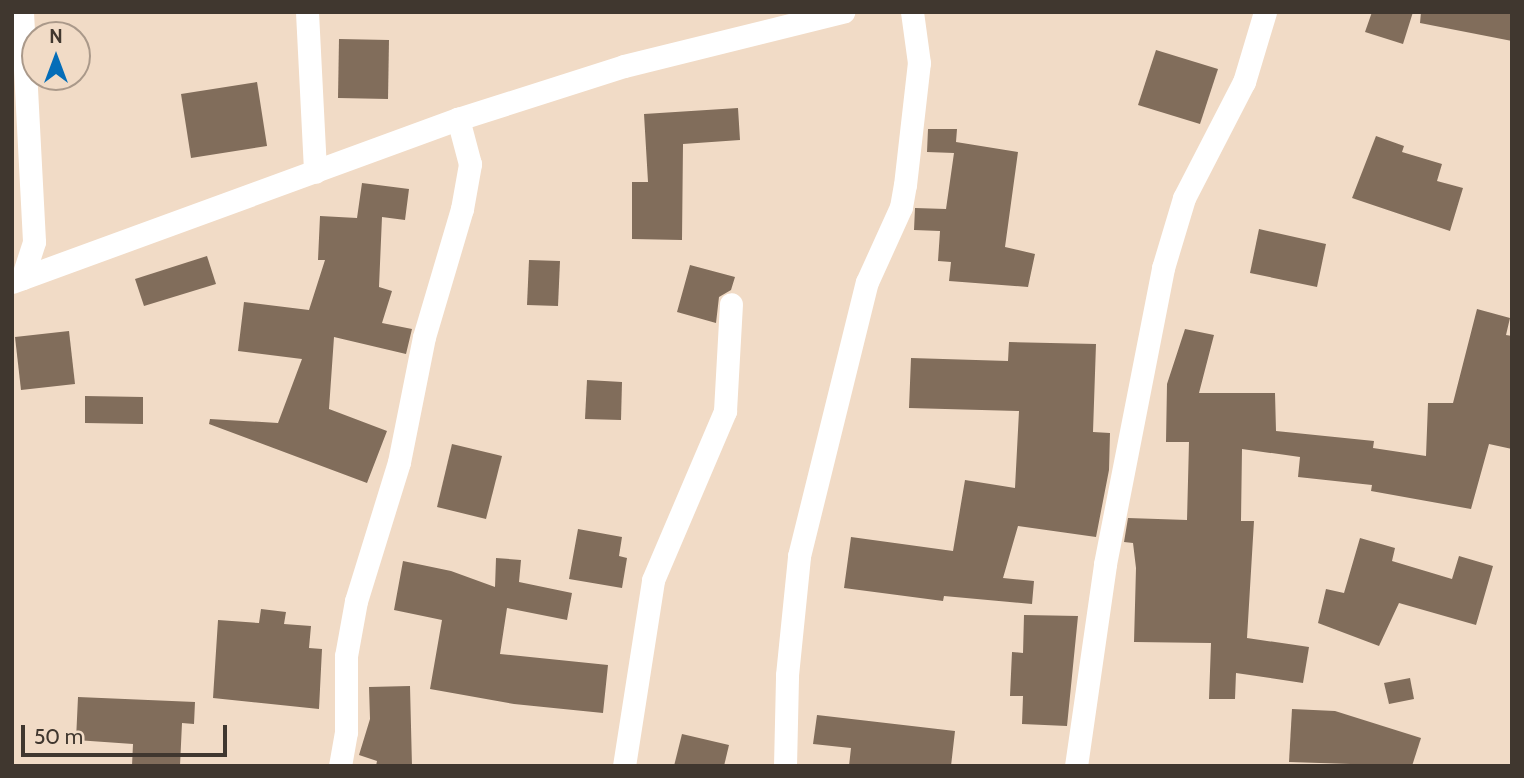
<!DOCTYPE html>
<html>
<head>
<meta charset="utf-8">
<style>
	body { margin:0 }
	#map { position:relative; width:1524px; height:778px; overflow:hidden; background:#f1dbc6; font-family:Cabin,sans-serif }
	div>[style] { position:absolute }
	[style*='--x'] { left:calc(var(--x)*1px); top:calc(var(--y)*1px); width:calc(var(--w)*1px); rotate:calc(var(--a)*1deg) }
	.building>* { inset:0; background:#816d5b }
	.street>* { height:23px; margin:-11.5px; padding:0 11.5px; transform-origin:11.5px; border-radius:11.5px; background:#fff }
	span { translate:-50% -50%; white-space:nowrap; text-align:center; line-height:1.15; -webkit-text-stroke:7px #f1dbc6; paint-order:stroke }
	.frame { position:absolute; inset:0; border:14px solid #40372f; pointer-events:none }
	.north { position:absolute; left:21px; top:21px; width:70px; height:70px; box-sizing:border-box; background:#f1dbc6; border:2px solid #aa998a; border-radius:50%; rotate:0deg; font-size:19px; font-weight:700; line-height:28px; text-align:center; color:#40372f }
	.north::after { content:''; display:block; margin:auto; width:24px; height:32px; background:#046db8; clip-path:polygon(50% 0,100% 100%,50% 72%,0 100%) }
	.scale { position:absolute; left:21px; top:725px; width:206px; height:32px; box-sizing:border-box; border:4px solid #40372f; border-top:0; padding-left:9px; font-size:21px; line-height:24px; white-space:nowrap; color:#40372f; -webkit-text-stroke:5px #f1dbc6; paint-order:stroke }
</style>
</head>
<body>
<div id="map">
	<div class="building">
		<div style="clip-path:polygon(1372px 12px,1413px 12px,1403px 44px,1365px 32px)"></div>
		<div style="clip-path:polygon(1421px 12px,1512px 12px,1512px 41px,1420px 23px)"></div>
		<div style="clip-path:polygon(339px 39px,389px 40px,388px 99px,338px 98px)"></div>
		<div style="clip-path:polygon(1156px 50px,1218px 69px,1200px 124px,1138px 105px)"></div>
		<div style="clip-path:polygon(257px 82px,267px 146px,191px 158px,181px 94px)"></div>
		<div style="clip-path:polygon(738px 108px,740px 140px,683px 144px,682px 240px,632px 239px,632px 182px,648px 182px,644px 114px)"></div>
		<div style="clip-path:polygon(928px 129px,957px 129px,956px 142px,1018px 152px,1005px 247px,1035px 254px,1028px 287px,949px 281px,951px 262px,938px 261px,940px 231px,914px 230px,915px 208px,946px 209px,954px 153px,927px 152px)"></div>
		<div style="clip-path:polygon(1376px 136px,1404px 146px,1402px 152px,1442px 164px,1437px 181px,1463px 188px,1450px 231px,1352px 198px)"></div>
		<div style="clip-path:polygon(362px 183px,409px 189px,405px 220px,382px 217px,379px 287px,392px 291px,382px 323px,412px 329px,406px 354px,334px 337px,329px 409px,387px 431px,367px 483px,209px 424px,210px 419px,278px 423px,302px 359px,238px 351px,244px 302px,309px 310px,325px 260px,318px 260px,320px 216px,357px 218px)"></div>
		<div style="clip-path:polygon(1259px 229px,1326px 244px,1317px 287px,1250px 273px)"></div>
		<div style="clip-path:polygon(207px 256px,216px 284px,144px 306px,135px 279px)"></div>
		<div style="clip-path:polygon(529px 260px,560px 261px,558px 306px,527px 305px)"></div>
		<div style="clip-path:polygon(690px 265px,735px 277px,731px 290px,719px 297px,716px 323px,677px 312px)"></div>
		<div style="clip-path:polygon(1477px 309px,1510px 318px,1506px 335px,1512px 336px,1512px 449px,1489px 444px,1471px 509px,1371px 491px,1372px 485px,1298px 477px,1300px 457px,1242px 449px,1241px 521px,1254px 521px,1247px 638px,1309px 647px,1303px 683px,1236px 673px,1235px 699px,1209px 699px,1211px 643px,1134px 642px,1136px 568px,1133px 543px,1124px 542px,1128px 518px,1187px 520px,1189px 442px,1166px 442px,1167px 384px,1185px 329px,1214px 335px,1199px 393px,1275px 393px,1276px 431px,1374px 441px,1373px 448px,1426px 456px,1428px 403px,1453px 403px)"></div>
		<div style="clip-path:polygon(69px 331px,75px 384px,21px 390px,15px 337px)"></div>
		<div style="clip-path:polygon(1009px 342px,1096px 344px,1093px 432px,1110px 433px,1109px 470px,1096px 537px,1018px 526px,1003px 578px,1034px 581px,1032px 604px,944px 596px,943px 601px,844px 588px,851px 537px,953px 551px,965px 480px,1015px 488px,1019px 411px,909px 408px,911px 358px,1008px 361px)"></div>
		<div style="clip-path:polygon(587px 380px,622px 382px,621px 420px,585px 419px)"></div>
		<div style="clip-path:polygon(85px 396px,143px 397px,143px 424px,85px 423px)"></div>
		<div style="clip-path:polygon(452px 444px,502px 456px,486px 519px,437px 507px)"></div>
		<div style="clip-path:polygon(578px 529px,622px 537px,619px 556px,627px 558px,622px 588px,569px 579px)"></div>
		<div style="clip-path:polygon(1360px 538px,1395px 548px,1392px 561px,1452px 579px,1459px 556px,1493px 566px,1476px 625px,1399px 603px,1379px 646px,1318px 623px,1326px 589px,1344px 593px)"></div>
		<div style="clip-path:polygon(496px 558px,521px 560px,519px 582px,572px 593px,567px 620px,507px 608px,500px 654px,608px 665px,603px 713px,514px 704px,430px 689px,442px 620px,394px 610px,403px 561px,451px 571px,495px 587px)"></div>
		<div style="clip-path:polygon(261px 609px,286px 612px,284px 624px,311px 626px,309px 648px,322px 649px,319px 709px,213px 698px,218px 620px,259px 623px)"></div>
		<div style="clip-path:polygon(1024px 615px,1078px 616px,1067px 726px,1022px 724px,1023px 696px,1010px 696px,1012px 652px,1023px 653px)"></div>
		<div style="clip-path:polygon(1410px 678px,1414px 699px,1389px 704px,1384px 683px)"></div>
		<div style="clip-path:polygon(410px 686px,412px 766px,376px 766px,377px 761px,359px 755px,370px 719px,369px 687px)"></div>
		<div style="clip-path:polygon(78px 697px,195px 702px,194px 724px,182px 723px,180px 766px,132px 766px,133px 744px,76px 740px)"></div>
		<div style="clip-path:polygon(1292px 709px,1335px 711px,1421px 738px,1412px 766px,1289px 762px)"></div>
		<div style="clip-path:polygon(817px 715px,955px 731px,951px 766px,849px 766px,851px 748px,813px 744px)"></div>
		<div style="clip-path:polygon(682px 734px,729px 745px,724px 766px,674px 766px)"></div>
	</div>
	<div class="street">
		<div style="--x:22;--y:12;--w:230;--a:87"></div>
		<div style="--x:34;--y:242;--w:38;--a:108"></div>
		<div style="--x:307;--y:12;--w:160;--a:87.1"></div>
		<div style="--x:12;--y:282;--w:475;--a:-20.1"></div>
		<div style="--x:458;--y:119;--w:174;--a:-17.7"></div>
		<div style="--x:624;--y:66;--w:226;--a:-13.9"></div>
		<div style="--x:340;--y:766;--w:35;--a:-80"></div>
		<div style="--x:346;--y:732;--w:76;--a:-90"></div>
		<div style="--x:346;--y:656;--w:56;--a:-79.7"></div>
		<div style="--x:356;--y:601;--w:145;--a:-72.8"></div>
		<div style="--x:399;--y:462;--w:127;--a:-78.7"></div>
		<div style="--x:424;--y:337;--w:134;--a:-73.5"></div>
		<div style="--x:462;--y:209;--w:46;--a:-79.9"></div>
		<div style="--x:470;--y:164;--w:47;--a:-104.9"></div>
		<div style="--x:624;--y:766;--w:188;--a:-81.1"></div>
		<div style="--x:653;--y:580;--w:184;--a:-66.9"></div>
		<div style="--x:725;--y:411;--w:107;--a:-86.8"></div>
		<div style="--x:785;--y:766;--w:91;--a:-88.7"></div>
		<div style="--x:787;--y:675;--w:120;--a:-84.2"></div>
		<div style="--x:799;--y:556;--w:282;--a:-76.1"></div>
		<div style="--x:867;--y:282;--w:82;--a:-65.6"></div>
		<div style="--x:901;--y:207;--w:22;--a:-80"></div>
		<div style="--x:905;--y:185;--w:123;--a:-83.5"></div>
		<div style="--x:919;--y:63;--w:51;--a:-97.8"></div>
		<div style="--x:1076;--y:766;--w:204;--a:-81.8"></div>
		<div style="--x:1105;--y:564;--w:302;--a:-78.9"></div>
		<div style="--x:1163;--y:268;--w:73;--a:-73.3"></div>
		<div style="--x:1184;--y:198;--w:131;--a:-62.7"></div>
		<div style="--x:1244;--y:82;--w:73;--a:-73.3"></div>
	</div>
	<div class="frame"></div>
	<div class="north">N</div>
	<div class="scale">50 m</div>
</div>
</body>
</html>
